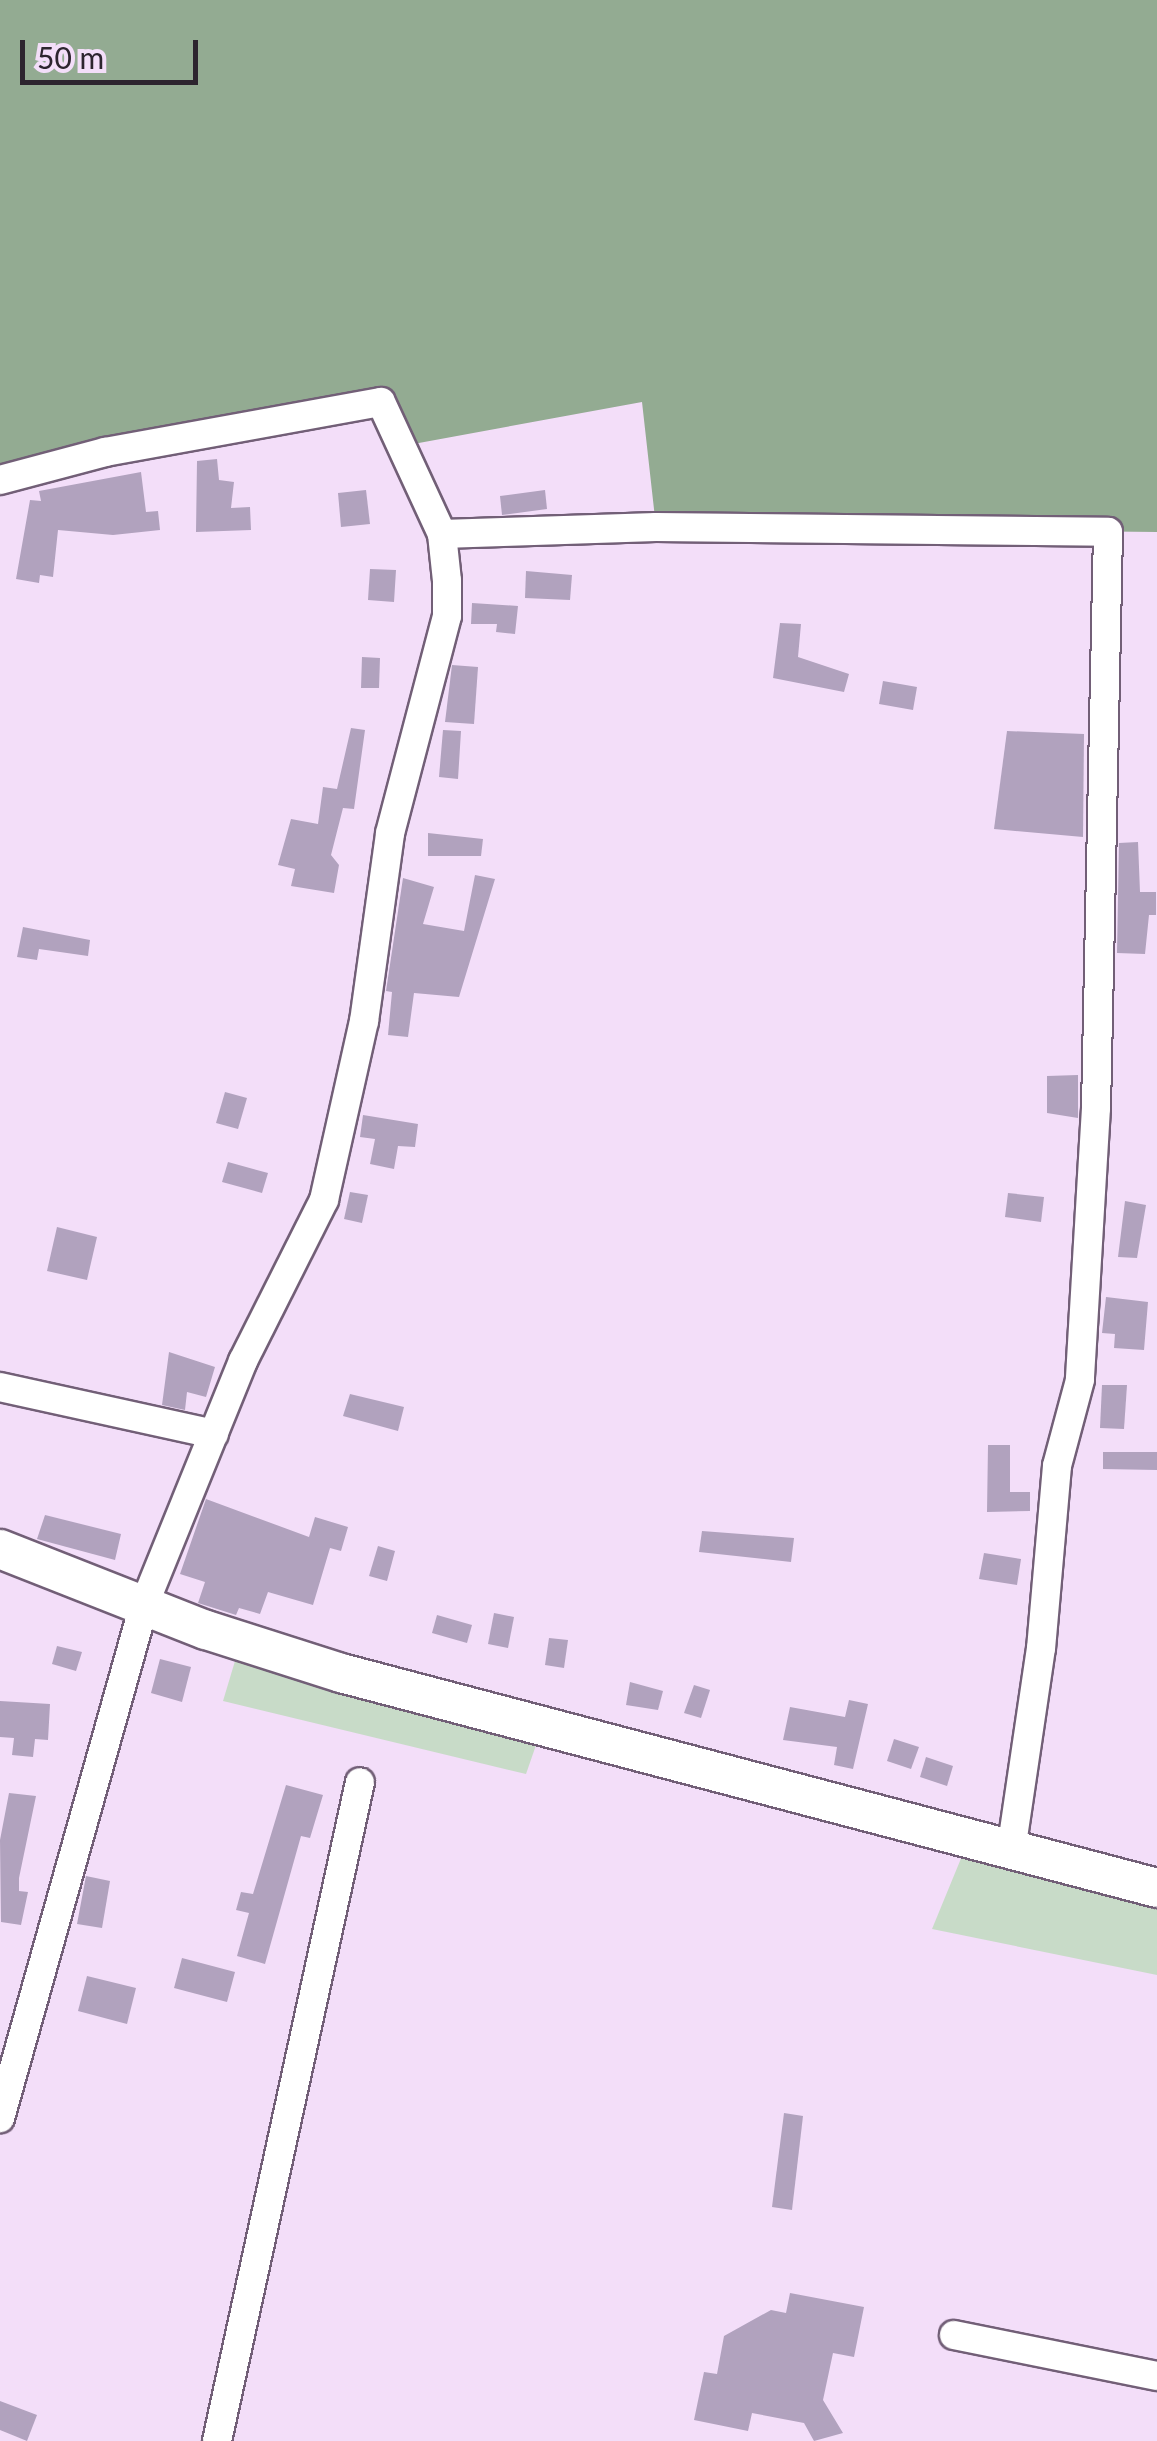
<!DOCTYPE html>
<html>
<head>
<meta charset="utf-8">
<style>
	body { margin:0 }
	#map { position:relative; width:1157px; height:2441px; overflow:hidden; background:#f3def9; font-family:Lato,sans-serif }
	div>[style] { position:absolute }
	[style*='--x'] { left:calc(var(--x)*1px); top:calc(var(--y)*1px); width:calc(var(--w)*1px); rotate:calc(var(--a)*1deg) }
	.green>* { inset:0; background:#c8dbc8 }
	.forest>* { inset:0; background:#93ab92 }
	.building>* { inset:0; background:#b1a2be }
	.roads { filter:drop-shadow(2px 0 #725f77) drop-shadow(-2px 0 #725f77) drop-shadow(0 2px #725f77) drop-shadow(0 -2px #725f77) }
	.minor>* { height:28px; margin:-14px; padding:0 14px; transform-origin:14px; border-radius:14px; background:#fff }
	.secondary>* { height:38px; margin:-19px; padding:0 19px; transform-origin:19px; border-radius:19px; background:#fff }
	span { translate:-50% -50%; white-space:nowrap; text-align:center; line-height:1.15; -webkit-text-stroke:10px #f3def9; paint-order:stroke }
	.scale { position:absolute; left:20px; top:40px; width:178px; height:45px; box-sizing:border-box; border:5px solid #2d252f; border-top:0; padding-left:12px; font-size:30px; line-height:35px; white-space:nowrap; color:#2d252f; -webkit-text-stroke:8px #f3def9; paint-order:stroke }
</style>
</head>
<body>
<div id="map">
	<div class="green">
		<div style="clip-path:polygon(241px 1641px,543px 1725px,526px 1774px,223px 1701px)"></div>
		<div style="clip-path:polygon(969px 1839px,1157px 1888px,1157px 1975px,932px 1929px)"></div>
	</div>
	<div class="forest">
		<div style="clip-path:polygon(0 0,1157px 0,1157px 532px,656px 527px,642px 402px,397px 447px,381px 403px,0 480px)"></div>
	</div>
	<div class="building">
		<div style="clip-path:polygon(217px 459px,219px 480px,234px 482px,231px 508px,250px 507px,251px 530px,196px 532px,197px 461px)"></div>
		<div style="clip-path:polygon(141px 472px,146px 512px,158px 511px,160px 530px,113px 535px,58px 530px,53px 577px,40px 575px,39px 583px,16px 579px,30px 500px,41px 501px,39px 491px)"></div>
		<div style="clip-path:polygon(366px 490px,370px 524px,341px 527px,338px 493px)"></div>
		<div style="clip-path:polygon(545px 490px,547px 509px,502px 515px,500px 496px)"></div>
		<div style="clip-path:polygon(370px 569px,396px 570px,394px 602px,368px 600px)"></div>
		<div style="clip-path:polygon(526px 571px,572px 575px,570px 600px,525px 598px)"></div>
		<div style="clip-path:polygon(472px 603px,518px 606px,515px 634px,496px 632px,497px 624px,471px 624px)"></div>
		<div style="clip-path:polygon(780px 623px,801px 624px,798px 657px,849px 674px,844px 692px,773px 678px)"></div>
		<div style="clip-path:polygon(362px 657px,380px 658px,379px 688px,361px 688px)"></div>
		<div style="clip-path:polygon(452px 665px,478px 667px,474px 724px,445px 722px)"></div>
		<div style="clip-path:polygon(883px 681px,917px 687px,913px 710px,879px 704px)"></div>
		<div style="clip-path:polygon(351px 728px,365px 730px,354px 809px,343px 808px,331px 855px,339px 865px,334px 893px,291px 886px,295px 869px,278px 865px,291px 819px,318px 824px,323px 787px,337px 789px)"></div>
		<div style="clip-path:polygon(443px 730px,461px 731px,458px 779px,439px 777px)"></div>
		<div style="clip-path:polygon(1007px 731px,1084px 734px,1083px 837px,994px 829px)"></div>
		<div style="clip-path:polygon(428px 833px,483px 839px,481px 856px,428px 856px)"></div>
		<div style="clip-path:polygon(1138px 842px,1140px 892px,1156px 892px,1156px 915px,1149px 915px,1145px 954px,1117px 953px,1119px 843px)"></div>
		<div style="clip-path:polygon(475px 875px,495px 879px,459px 997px,414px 993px,408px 1037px,388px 1035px,392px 992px,386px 991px,403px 878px,434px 887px,423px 924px,464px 931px)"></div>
		<div style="clip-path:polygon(23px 927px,90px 940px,88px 956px,39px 949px,37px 960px,17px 957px)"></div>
		<div style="clip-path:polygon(1078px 1075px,1078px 1118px,1047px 1113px,1047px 1076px)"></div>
		<div style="clip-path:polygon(225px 1092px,247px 1098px,238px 1129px,216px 1123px)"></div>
		<div style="clip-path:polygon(363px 1115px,418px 1124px,415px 1147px,398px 1146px,394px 1169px,370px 1164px,375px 1139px,360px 1137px)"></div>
		<div style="clip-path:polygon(228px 1162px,268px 1173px,262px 1193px,222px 1182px)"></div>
		<div style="clip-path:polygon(350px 1192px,368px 1195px,362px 1223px,344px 1219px)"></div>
		<div style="clip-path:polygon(1008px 1193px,1044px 1197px,1041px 1222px,1005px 1217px)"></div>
		<div style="clip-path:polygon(1125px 1201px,1146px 1205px,1137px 1258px,1118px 1257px)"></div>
		<div style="clip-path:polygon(57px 1227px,97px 1237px,87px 1280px,47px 1271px)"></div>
		<div style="clip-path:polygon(1106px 1297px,1148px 1302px,1144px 1350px,1114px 1348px,1115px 1334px,1102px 1333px)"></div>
		<div style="clip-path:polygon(169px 1352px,215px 1367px,206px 1397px,187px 1392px,185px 1410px,162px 1405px)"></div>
		<div style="clip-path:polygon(1102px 1385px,1127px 1385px,1124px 1429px,1100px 1428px)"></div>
		<div style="clip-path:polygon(350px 1394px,404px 1407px,398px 1431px,343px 1416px)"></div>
		<div style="clip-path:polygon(988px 1445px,1010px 1445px,1010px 1492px,1030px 1492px,1030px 1511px,987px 1512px)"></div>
		<div style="clip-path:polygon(1103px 1452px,1157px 1452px,1157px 1470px,1103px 1469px)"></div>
		<div style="clip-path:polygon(206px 1499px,309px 1537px,315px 1517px,348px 1527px,341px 1551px,330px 1548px,313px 1605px,268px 1592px,260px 1614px,239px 1608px,236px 1615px,198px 1603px,205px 1582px,180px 1574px)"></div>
		<div style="clip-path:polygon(45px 1515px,121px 1534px,115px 1560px,37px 1539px)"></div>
		<div style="clip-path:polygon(702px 1531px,794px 1538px,791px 1562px,699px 1552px)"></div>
		<div style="clip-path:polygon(378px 1546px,395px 1551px,387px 1581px,369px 1576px)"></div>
		<div style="clip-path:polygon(984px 1553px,1021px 1559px,1017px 1585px,979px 1579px)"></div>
		<div style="clip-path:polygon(494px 1613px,514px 1617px,508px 1648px,488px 1644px)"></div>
		<div style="clip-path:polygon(437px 1615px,472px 1625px,467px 1643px,432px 1633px)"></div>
		<div style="clip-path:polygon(549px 1638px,568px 1640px,564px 1668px,545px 1665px)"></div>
		<div style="clip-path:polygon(57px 1646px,82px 1652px,76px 1671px,52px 1664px)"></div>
		<div style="clip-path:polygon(160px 1659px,191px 1667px,182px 1702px,151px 1693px)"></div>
		<div style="clip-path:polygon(630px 1682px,663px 1691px,658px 1710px,626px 1705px)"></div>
		<div style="clip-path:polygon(694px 1685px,710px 1690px,701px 1718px,684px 1713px)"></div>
		<div style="clip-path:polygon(849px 1700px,868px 1704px,853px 1769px,834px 1765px,837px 1747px,783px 1740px,790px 1707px,845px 1717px)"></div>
		<div style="clip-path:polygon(0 1701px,50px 1704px,48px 1740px,35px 1739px,33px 1757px,12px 1755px,14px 1738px,0 1737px)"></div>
		<div style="clip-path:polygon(894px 1739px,919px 1747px,911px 1769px,887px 1761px)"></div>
		<div style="clip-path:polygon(926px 1757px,953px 1766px,947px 1786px,920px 1777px)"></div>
		<div style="clip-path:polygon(286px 1785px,323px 1795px,310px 1838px,301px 1836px,265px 1964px,237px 1956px,249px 1913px,236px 1910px,241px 1892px,253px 1894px)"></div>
		<div style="clip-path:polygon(9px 1793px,36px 1796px,19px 1878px,19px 1891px,28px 1892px,21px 1925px,1px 1922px,0 1840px)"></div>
		<div style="clip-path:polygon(86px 1876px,110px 1881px,102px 1928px,77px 1924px)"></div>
		<div style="clip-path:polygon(182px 1958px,235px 1972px,227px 2002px,174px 1988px)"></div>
		<div style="clip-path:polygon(87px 1976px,136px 1988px,127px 2024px,78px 2011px)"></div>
		<div style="clip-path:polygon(784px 2113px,803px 2116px,792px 2210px,772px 2207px)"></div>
		<div style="clip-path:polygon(790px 2293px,864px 2307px,854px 2357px,833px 2353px,823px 2400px,843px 2433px,814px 2441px,804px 2423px,752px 2413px,748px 2431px,694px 2420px,704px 2372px,717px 2374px,724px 2336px,771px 2310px,786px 2313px)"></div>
		<div style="clip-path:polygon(0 2401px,37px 2415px,27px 2441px,0 2430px)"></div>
	</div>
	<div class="roads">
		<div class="minor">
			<div style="--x:0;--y:480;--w:109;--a:-14.9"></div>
			<div style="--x:105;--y:452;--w:280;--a:-10.3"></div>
			<div style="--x:381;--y:402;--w:145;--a:65.2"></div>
			<div style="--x:442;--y:534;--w:47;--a:83.9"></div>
			<div style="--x:447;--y:581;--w:35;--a:90"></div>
			<div style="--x:447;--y:616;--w:225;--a:104.7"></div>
			<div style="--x:390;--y:834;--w:189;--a:97.9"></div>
			<div style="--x:364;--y:1021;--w:183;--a:102.6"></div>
			<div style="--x:324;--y:1200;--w:180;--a:116.7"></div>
			<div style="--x:243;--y:1361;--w:263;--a:112.1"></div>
			<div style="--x:144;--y:1605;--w:533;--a:105.68"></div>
			<div style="--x:442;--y:534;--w:214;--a:-1.9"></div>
			<div style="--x:656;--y:527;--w:452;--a:0.6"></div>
			<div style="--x:1108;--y:532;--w:576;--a:91.19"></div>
			<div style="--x:1096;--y:1108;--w:272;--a:93.4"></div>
			<div style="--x:1080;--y:1380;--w:89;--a:105"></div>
			<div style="--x:1057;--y:1466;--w:183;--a:95"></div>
			<div style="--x:1041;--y:1648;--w:204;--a:98.4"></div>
			<div style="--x:0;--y:1387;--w:219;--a:12.4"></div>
			<div style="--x:954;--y:2335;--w:207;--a:11.4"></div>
			<div style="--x:217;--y:2441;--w:674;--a:-77.76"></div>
		</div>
		<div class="secondary">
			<div style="--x:0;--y:1549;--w:221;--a:21.5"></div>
			<div style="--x:206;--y:1630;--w:142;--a:17.7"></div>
			<div style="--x:341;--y:1673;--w:844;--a:14.76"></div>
		</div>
	</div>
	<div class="scale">50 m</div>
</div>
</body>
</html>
